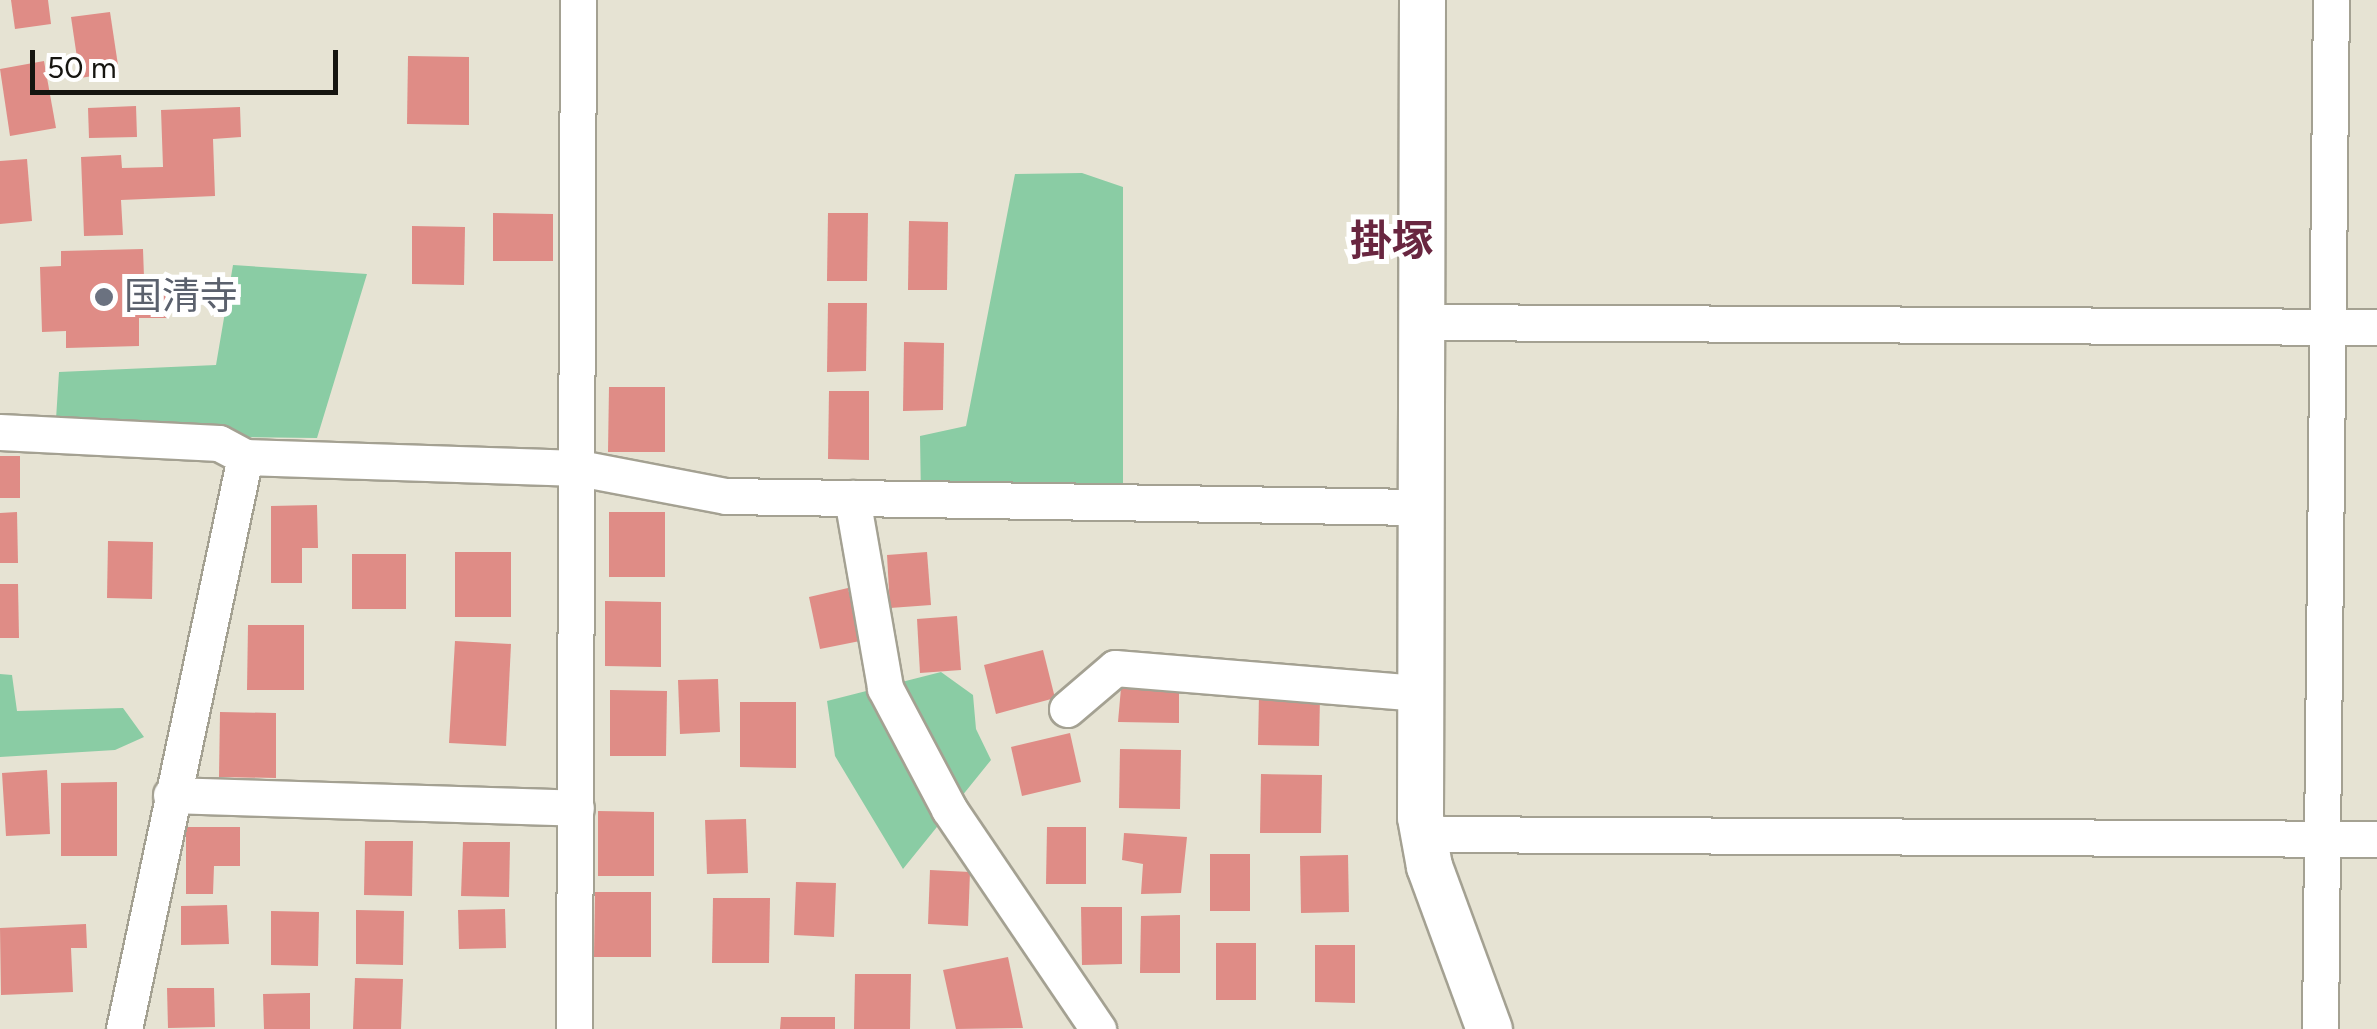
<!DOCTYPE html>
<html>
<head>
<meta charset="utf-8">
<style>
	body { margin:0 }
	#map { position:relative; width:2377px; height:1029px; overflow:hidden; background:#e6e3d3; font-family:Figtree,"Noto Sans JP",sans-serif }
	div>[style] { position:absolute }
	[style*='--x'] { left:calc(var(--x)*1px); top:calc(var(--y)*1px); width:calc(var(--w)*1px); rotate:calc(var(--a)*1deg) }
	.green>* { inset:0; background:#8acca4 }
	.building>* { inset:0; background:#df8c86 }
	.roads { filter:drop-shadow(2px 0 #a4a192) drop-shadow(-2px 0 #a4a192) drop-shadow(0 2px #a4a192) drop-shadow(0 -2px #a4a192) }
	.minor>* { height:35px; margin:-17.5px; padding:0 17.5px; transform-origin:17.5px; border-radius:17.5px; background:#fff }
	.tertiary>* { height:45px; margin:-22.5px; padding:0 22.5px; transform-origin:22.5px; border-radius:22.5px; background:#fff }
	.dots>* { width:28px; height:28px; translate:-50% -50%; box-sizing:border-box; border:5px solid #fff; border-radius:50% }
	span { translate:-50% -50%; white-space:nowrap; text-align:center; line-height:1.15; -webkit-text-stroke:10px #fff; paint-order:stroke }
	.worship-label { font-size:38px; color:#5b616d }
	.left { translate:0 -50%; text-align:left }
	.quarter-label { font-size:42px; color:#692640; font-weight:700 }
	.scale { position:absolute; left:30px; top:50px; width:308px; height:45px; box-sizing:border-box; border:5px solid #161510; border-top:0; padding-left:12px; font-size:30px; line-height:35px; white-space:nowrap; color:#161510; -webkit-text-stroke:8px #fff; paint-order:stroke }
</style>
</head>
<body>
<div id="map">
	<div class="green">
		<div style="clip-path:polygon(1082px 173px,1123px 187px,1123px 502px,921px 499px,920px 436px,966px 426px,1015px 174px)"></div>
		<div style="clip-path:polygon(233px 265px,367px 274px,317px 438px,55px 435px,59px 372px,216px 365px)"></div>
		<div style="clip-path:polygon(941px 672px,973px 695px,976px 729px,991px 760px,903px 869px,835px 756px,827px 701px)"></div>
		<div style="clip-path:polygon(0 674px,12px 675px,17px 711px,123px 708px,144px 737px,115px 750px,0 757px)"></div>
	</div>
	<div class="building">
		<div style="clip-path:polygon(11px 0,48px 0,51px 24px,15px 29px)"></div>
		<div style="clip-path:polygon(110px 12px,119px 72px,80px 78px,71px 17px)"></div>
		<div style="clip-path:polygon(408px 56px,469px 57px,469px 125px,407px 124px)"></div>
		<div style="clip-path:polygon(44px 61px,56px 128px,10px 136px,0 69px)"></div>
		<div style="clip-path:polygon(136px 106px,137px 137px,89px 138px,88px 108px)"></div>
		<div style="clip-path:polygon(240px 107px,241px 137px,213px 139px,215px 196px,121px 200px,123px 235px,84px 236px,81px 157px,121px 155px,122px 168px,163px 167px,161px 110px)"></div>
		<div style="clip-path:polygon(27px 159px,32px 221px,0 224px,0 161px)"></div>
		<div style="clip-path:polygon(493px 213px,553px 214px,553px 261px,493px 261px)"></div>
		<div style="clip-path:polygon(828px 213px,868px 213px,867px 281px,827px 281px)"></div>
		<div style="clip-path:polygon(909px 221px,948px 222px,947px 290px,908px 290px)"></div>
		<div style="clip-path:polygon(412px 226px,465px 227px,464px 285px,412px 284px)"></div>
		<div style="clip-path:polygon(143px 249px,144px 277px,166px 276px,167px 318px,139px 318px,139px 346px,66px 348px,66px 331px,42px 332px,40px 267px,61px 266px,61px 251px)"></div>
		<div style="clip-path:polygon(828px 303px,867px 303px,866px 371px,827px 372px)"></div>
		<div style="clip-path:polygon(904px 342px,944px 343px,943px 410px,903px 411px)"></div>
		<div style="clip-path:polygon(609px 387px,665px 387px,665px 452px,608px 452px)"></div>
		<div style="clip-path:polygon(829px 391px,869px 391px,869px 460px,828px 459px)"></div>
		<div style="clip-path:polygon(0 456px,20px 456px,20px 498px,0 498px)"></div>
		<div style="clip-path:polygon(317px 505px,318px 548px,302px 548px,302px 583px,271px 583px,271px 506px)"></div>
		<div style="clip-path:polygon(17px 512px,18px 563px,0 563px,0 513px)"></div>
		<div style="clip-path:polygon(609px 512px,665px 512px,665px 577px,609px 577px)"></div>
		<div style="clip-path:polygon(108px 541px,153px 542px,152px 599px,107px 598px)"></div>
		<div style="clip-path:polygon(455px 552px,511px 552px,511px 617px,455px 617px)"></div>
		<div style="clip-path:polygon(927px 552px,931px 605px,890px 608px,887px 555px)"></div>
		<div style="clip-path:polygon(352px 554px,406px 554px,406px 609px,352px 609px)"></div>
		<div style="clip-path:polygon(0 584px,18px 584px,19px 638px,0 638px)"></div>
		<div style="clip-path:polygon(848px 588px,860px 641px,820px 649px,809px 597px)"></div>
		<div style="clip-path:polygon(605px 601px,661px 602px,661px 667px,605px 666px)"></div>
		<div style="clip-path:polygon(957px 616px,961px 670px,920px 673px,917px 619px)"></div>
		<div style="clip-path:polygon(248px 625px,304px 625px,304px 690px,247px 690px)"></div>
		<div style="clip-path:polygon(455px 641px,511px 644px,506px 746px,449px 743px)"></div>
		<div style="clip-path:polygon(1043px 650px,1055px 698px,996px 714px,984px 665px)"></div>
		<div style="clip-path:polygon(718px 679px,720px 732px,680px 734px,678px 680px)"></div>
		<div style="clip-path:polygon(1179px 687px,1179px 723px,1118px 722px,1121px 688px)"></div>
		<div style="clip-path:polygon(610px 690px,667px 691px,666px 756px,610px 756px)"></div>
		<div style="clip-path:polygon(1259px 695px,1320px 697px,1319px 746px,1258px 745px)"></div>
		<div style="clip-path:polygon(740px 702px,796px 702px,796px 768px,740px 767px)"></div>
		<div style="clip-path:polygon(220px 712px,276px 713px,276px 778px,219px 777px)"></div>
		<div style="clip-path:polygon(1070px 733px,1081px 782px,1022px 796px,1011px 747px)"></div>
		<div style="clip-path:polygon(1120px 749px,1181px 750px,1180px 809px,1119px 808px)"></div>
		<div style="clip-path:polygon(47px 770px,50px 834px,6px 836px,2px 773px)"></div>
		<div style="clip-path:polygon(1261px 774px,1322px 775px,1321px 833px,1260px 833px)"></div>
		<div style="clip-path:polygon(117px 782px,117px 856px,61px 856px,61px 783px)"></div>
		<div style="clip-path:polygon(598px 811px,654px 812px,654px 876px,598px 876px)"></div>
		<div style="clip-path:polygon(746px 819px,748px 873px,707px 874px,705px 820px)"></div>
		<div style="clip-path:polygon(186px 827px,240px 827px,240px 866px,214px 866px,213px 894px,186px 894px)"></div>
		<div style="clip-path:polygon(1047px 827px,1086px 827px,1086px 884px,1046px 884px)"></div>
		<div style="clip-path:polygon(1124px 833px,1187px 837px,1181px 893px,1141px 894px,1143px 864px,1122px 860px)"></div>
		<div style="clip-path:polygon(365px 841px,413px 841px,412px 896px,364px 895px)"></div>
		<div style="clip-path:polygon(463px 842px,510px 842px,509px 897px,461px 896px)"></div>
		<div style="clip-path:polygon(1210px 854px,1250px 854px,1250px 911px,1210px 911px)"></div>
		<div style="clip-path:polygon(1348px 855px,1349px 912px,1301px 913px,1300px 856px)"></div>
		<div style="clip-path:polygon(930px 870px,970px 872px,968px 926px,928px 924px)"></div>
		<div style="clip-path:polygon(796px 882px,836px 883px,834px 937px,794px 935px)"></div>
		<div style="clip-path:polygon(595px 892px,651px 892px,651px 957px,594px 957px)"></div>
		<div style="clip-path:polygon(713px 898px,770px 898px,769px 963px,712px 963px)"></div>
		<div style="clip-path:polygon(227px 905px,229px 944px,181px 945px,181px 906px)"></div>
		<div style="clip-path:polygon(1081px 907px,1122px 907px,1122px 964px,1082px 965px)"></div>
		<div style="clip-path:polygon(505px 909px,506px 948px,459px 949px,458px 910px)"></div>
		<div style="clip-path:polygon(356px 910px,404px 911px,403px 965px,356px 964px)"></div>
		<div style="clip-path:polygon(271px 911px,319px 912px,318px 966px,271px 965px)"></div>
		<div style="clip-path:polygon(1180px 915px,1180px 973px,1140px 973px,1141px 916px)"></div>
		<div style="clip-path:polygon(86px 924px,87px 948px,71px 948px,73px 992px,1px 995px,0 928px)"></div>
		<div style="clip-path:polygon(1216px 943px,1256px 943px,1256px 1000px,1216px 1000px)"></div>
		<div style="clip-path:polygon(1315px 945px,1355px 945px,1355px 1003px,1315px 1002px)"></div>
		<div style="clip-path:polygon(1008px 957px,1023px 1028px,956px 1029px,943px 970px)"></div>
		<div style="clip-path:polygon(855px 974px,911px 974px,910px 1029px,854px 1029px)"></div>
		<div style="clip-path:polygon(355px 978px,403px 979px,401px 1029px,353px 1029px)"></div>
		<div style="clip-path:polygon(167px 988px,214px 988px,215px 1027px,168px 1028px)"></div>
		<div style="clip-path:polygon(310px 993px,310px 1029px,264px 1029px,263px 994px)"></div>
		<div style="clip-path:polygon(781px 1017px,835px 1017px,835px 1029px,780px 1029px)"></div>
	</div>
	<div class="roads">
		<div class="minor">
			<div style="--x:1421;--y:322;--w:956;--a:0.3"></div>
			<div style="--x:0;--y:432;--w:219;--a:2.9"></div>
			<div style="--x:219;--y:443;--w:30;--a:28"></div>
			<div style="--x:852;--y:498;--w:193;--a:80.1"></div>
			<div style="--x:885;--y:688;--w:137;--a:62.1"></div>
			<div style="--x:949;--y:809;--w:266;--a:55.9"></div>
			<div style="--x:1067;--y:709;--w:63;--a:-40.5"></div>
			<div style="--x:1115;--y:668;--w:306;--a:4.7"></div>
			<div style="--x:171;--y:795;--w:405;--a:1.8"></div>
			<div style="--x:1423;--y:834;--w:954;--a:0.3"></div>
			<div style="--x:124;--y:1029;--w:585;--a:-78.06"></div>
			<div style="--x:245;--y:457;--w:334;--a:1.9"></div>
			<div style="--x:579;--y:468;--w:150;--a:10.8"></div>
			<div style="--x:726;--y:496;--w:695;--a:0.91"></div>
			<div style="--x:574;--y:1029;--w:1029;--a:-89.78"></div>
			<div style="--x:2320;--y:1029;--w:1029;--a:-89.39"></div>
		</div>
		<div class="tertiary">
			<div style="--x:1422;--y:0;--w:817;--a:90.14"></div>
			<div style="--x:1420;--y:817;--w:50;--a:79.6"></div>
			<div style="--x:1429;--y:866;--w:174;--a:69.8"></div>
		</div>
	</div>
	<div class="dots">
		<div style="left:104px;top:297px;background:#6b7280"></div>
	</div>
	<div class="worship-label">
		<span class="left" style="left:124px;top:297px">国清寺</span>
	</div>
	<div class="quarter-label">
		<span style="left:1392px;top:241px">掛塚</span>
	</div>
	<div class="scale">50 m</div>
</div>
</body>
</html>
